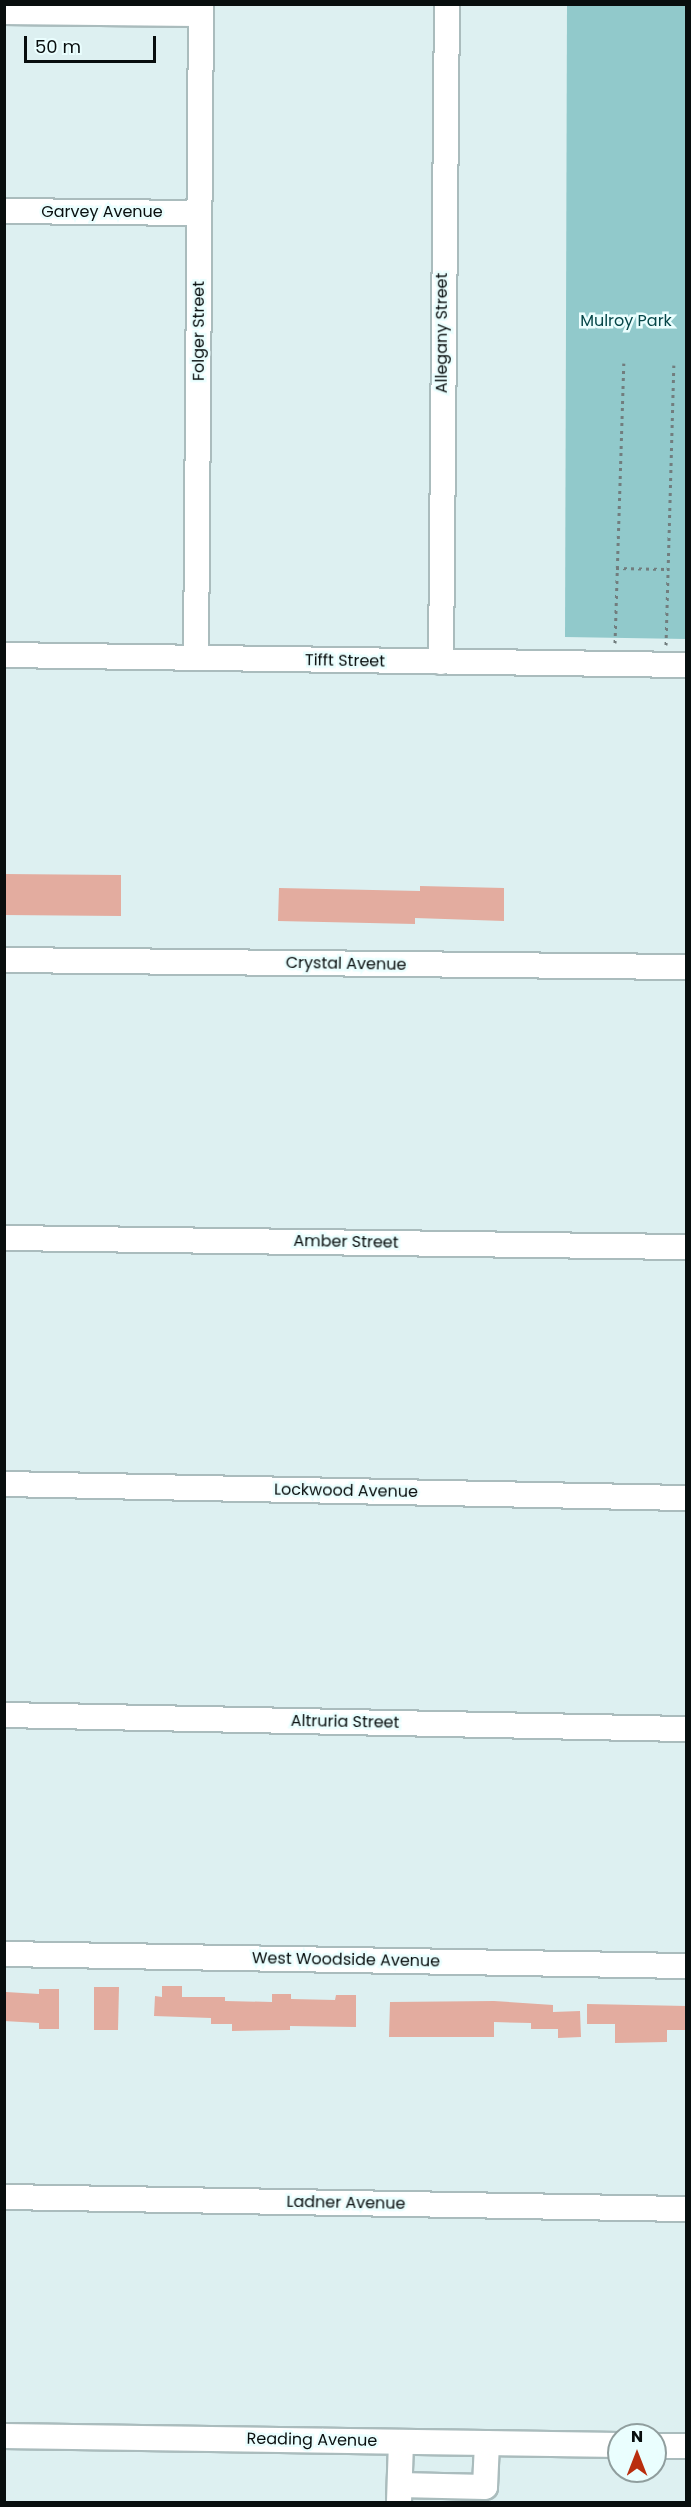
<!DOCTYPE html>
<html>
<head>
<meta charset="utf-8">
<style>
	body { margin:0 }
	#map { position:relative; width:691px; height:2507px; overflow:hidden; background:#ddf0f1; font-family:Poppins,sans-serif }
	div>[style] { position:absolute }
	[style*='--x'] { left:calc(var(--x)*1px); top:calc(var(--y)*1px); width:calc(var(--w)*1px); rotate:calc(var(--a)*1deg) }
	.green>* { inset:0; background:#91c9cb }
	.building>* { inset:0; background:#e3ac9f }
	.path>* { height:3px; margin-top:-1.5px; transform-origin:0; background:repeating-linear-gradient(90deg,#717d7e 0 3px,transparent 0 7.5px) }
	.roads { filter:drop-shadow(2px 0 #aabcbd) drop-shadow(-2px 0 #aabcbd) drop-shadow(0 2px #aabcbd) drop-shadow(0 -2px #aabcbd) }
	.minor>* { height:24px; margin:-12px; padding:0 12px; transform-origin:12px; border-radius:12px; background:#fff }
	span { translate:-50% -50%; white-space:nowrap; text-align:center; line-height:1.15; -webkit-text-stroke:5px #eafefe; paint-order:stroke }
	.street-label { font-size:16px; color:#080e0e }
	.park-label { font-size:16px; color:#064648 }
	.frame { position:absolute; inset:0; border:6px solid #080e0e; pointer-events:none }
	.north { position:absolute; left:607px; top:2423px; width:60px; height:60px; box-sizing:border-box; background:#eafefe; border:2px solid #909e9e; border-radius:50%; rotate:0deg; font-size:16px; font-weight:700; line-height:24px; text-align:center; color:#080e0e }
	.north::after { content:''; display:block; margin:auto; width:21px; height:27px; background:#b92e0e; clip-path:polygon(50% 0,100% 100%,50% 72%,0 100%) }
	.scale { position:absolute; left:24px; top:36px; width:132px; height:27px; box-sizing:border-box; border:3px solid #080e0e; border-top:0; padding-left:8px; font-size:18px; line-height:21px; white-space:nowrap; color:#080e0e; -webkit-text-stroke:4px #eafefe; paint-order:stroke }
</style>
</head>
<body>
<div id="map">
	<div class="green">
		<div style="clip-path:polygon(567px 5px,686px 5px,686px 639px,565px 637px)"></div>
	</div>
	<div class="building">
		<div style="clip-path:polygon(4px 874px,121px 875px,121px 916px,4px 915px)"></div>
		<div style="clip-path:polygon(420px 886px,504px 888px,504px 921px,415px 918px,415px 924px,278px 921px,279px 888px,420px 891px)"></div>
		<div style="clip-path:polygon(162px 1986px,182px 1986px,182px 1997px,225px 1997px,225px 2001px,272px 2002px,272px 1994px,291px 1994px,291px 1999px,335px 2000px,336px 1995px,356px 1995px,356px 2027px,290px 2026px,290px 2030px,232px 2031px,232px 2024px,211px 2024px,211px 2018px,154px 2016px,155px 1996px,162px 1997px)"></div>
		<div style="clip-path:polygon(94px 1987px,119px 1987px,118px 2030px,94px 2030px)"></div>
		<div style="clip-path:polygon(39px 1989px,59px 1989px,59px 2029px,39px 2029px,39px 2023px,4px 2021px,6px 1992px,39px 1994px)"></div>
		<div style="clip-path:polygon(494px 2001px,553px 2005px,553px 2012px,580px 2011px,581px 2037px,558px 2038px,558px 2029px,531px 2029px,531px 2023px,494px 2022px,494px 2037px,389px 2037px,390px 2002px)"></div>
		<div style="clip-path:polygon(587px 2004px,687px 2006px,687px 2030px,667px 2030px,667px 2042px,615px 2043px,615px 2024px,587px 2024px)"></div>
	</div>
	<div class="path">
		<div style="--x:616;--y:568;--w:51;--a:1.1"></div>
		<div style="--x:615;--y:643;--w:280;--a:-88.2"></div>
		<div style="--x:666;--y:645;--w:280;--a:-88.4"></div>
	</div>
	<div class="roads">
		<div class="minor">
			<div style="--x:4;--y:12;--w:191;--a:0.6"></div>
			<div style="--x:195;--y:14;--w:6;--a:-90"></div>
			<div style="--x:195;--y:8;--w:6;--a:0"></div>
			<div style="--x:4;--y:211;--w:195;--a:0.6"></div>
			<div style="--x:4;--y:655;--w:682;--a:0.84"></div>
			<div style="--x:196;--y:658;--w:654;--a:-89.56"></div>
			<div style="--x:441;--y:662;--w:658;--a:-89.48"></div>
			<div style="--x:4;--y:960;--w:682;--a:0.59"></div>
			<div style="--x:4;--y:1238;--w:682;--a:0.76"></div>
			<div style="--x:4;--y:1484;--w:682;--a:1.18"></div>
			<div style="--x:4;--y:1715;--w:682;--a:1.18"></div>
			<div style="--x:4;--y:1954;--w:682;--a:1.01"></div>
			<div style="--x:4;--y:2197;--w:682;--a:1.01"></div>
			<div style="--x:4;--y:2436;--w:615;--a:0.84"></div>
			<div style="--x:655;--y:2446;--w:31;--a:0"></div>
			<div style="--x:400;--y:2485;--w:85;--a:1.3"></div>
			<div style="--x:485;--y:2487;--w:44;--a:-87.4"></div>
			<div style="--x:399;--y:2502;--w:60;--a:-88.1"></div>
		</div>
	</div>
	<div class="street-label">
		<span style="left:102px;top:212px">Garvey Avenue</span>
		<span style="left:199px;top:331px;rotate:-90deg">Folger Street</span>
		<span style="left:442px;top:333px;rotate:-90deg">Allegany Street</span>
		<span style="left:345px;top:661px;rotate:1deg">Tifft Street</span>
		<span style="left:346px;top:964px;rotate:1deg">Crystal Avenue</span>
		<span style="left:346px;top:1242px;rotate:1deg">Amber Street</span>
		<span style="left:346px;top:1491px;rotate:1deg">Lockwood Avenue</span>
		<span style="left:345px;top:1722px;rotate:1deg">Altruria Street</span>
		<span style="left:346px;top:1960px;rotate:1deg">West Woodside Avenue</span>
		<span style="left:346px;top:2203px;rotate:1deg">Ladner Avenue</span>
		<span style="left:312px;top:2440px;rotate:1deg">Reading Avenue</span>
	</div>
	<div class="park-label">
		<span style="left:626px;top:321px">Mulroy Park</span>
	</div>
	<div class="frame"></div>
	<div class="north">N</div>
	<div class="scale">50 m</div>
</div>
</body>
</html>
